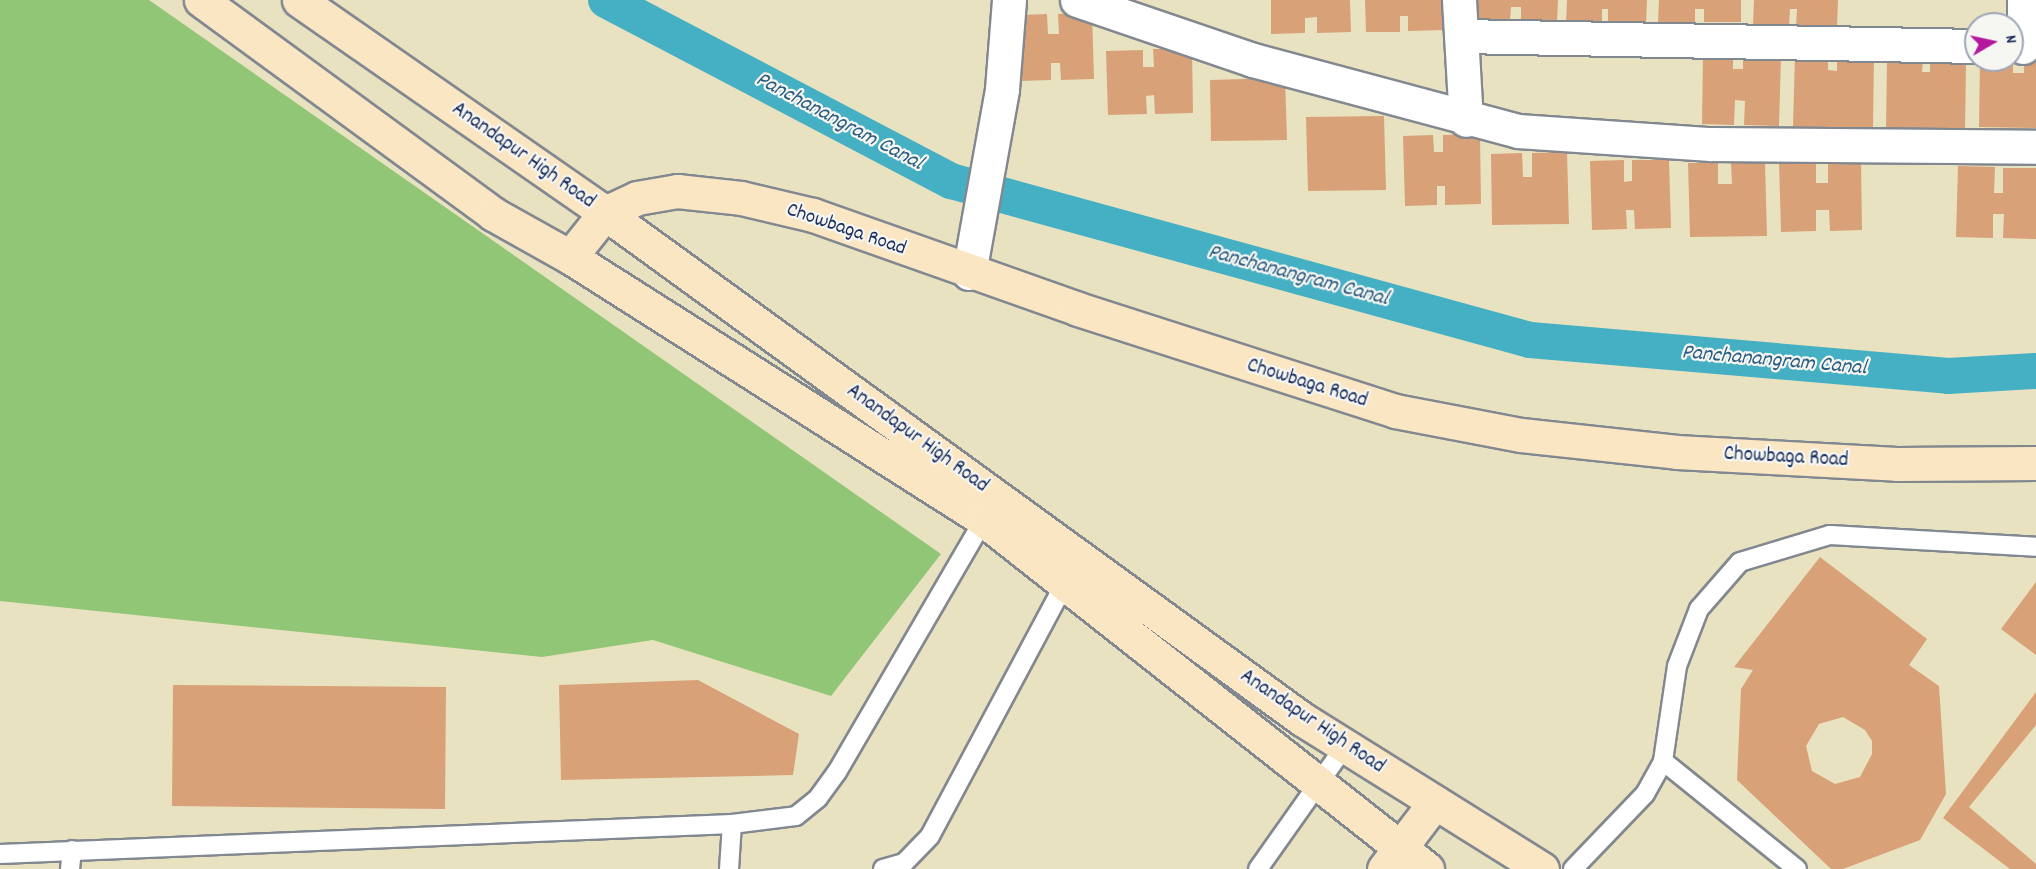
<!DOCTYPE html>
<html>
<head>
<meta charset="utf-8">
<style>
	body { margin:0 }
	#map { position:relative; width:2036px; height:869px; overflow:hidden; background:#e9e2c1; font-family:Dekko,sans-serif }
	div>[style] { position:absolute }
	[style*='--x'] { left:calc(var(--x)*1px); top:calc(var(--y)*1px); width:calc(var(--w)*1px); rotate:calc(var(--a)*1deg) }
	.green>* { inset:0; background:#92c677 }
	.canal>* { height:36px; margin:-18px; padding:0 18px; transform-origin:18px; border-radius:18px; background:#45b0c3 }
	.building>* { inset:0; background:#d8a177 }
	.roads { filter:drop-shadow(2px 0 #828890) drop-shadow(-2px 0 #828890) drop-shadow(0 2px #828890) drop-shadow(0 -2px #828890) }
	.lane>* { height:18px; margin:-9px; padding:0 9px; transform-origin:9px; border-radius:9px; background:#fff }
	.street>* { height:33px; margin:-16.5px; padding:0 16.5px; transform-origin:16.5px; border-radius:16.5px; background:#fff }
	.secondary>* { height:33px; margin:-16.5px; padding:0 16.5px; transform-origin:16.5px; border-radius:16.5px; background:#fbe6c4 }
	span { translate:-50% -50%; white-space:nowrap; text-align:center; line-height:1.15; -webkit-text-stroke:4.5px #f6f6f2; paint-order:stroke }
	.street-label { font-size:21px; color:#1b2f5e }
	.water-label { font-size:22px; color:#2a5c81; font-style:italic }
	.north { position:absolute; left:1964px; top:12px; width:60px; height:60px; box-sizing:border-box; background:#f6f6f2; border:2px solid #9ea6b7; border-radius:50%; rotate:81deg; font-size:16px; font-weight:700; line-height:24px; text-align:center; color:#1b2f5e }
	.north::after { content:''; display:block; margin:auto; width:21px; height:27px; background:#b5179e; clip-path:polygon(50% 0,100% 100%,50% 72%,0 100%) }
</style>
</head>
<body>
<div id="map">
	<div class="green">
		<div style="clip-path:polygon(0 0,149px 0,941px 554px,831px 696px,653px 640px,542px 657px,0 601px)"></div>
	</div>
	<div class="canal">
		<div style="--x:606;--y:0;--w:390;--a:27.7"></div>
		<div style="--x:951;--y:181;--w:600;--a:15.36"></div>
		<div style="--x:1530;--y:340;--w:420;--a:4.9"></div>
		<div style="--x:1948;--y:376;--w:88;--a:-3.3"></div>
	</div>
	<div class="building">
		<div style="clip-path:polygon(1271px 0,1350px 0,1351px 32px,1317px 33px,1317px 17px,1305px 18px,1305px 33px,1271px 34px)"></div>
		<div style="clip-path:polygon(1365px 0,1445px 0,1445px 30px,1408px 31px,1408px 16px,1400px 16px,1400px 32px,1366px 32px)"></div>
		<div style="clip-path:polygon(1473px 0,1558px 0,1557px 22px,1521px 21px,1521px 7px,1511px 7px,1510px 21px,1472px 20px)"></div>
		<div style="clip-path:polygon(1567px 0,1647px 0,1646px 23px,1608px 23px,1608px 9px,1602px 9px,1602px 22px,1566px 22px)"></div>
		<div style="clip-path:polygon(1659px 0,1741px 0,1741px 22px,1704px 22px,1704px 9px,1695px 9px,1695px 23px,1658px 22px)"></div>
		<div style="clip-path:polygon(1754px 0,1838px 0,1837px 28px,1796px 27px,1797px 9px,1790px 9px,1789px 27px,1753px 26px)"></div>
		<div style="clip-path:polygon(1092px 13px,1094px 79px,1061px 80px,1060px 63px,1051px 63px,1051px 80px,1020px 81px,1018px 15px,1047px 14px,1048px 34px,1059px 34px,1058px 14px)"></div>
		<div style="clip-path:polygon(1153px 49px,1192px 49px,1193px 113px,1155px 114px,1154px 95px,1146px 96px,1147px 114px,1108px 115px,1106px 51px,1143px 50px,1143px 67px,1154px 67px)"></div>
		<div style="clip-path:polygon(1703px 54px,1733px 55px,1733px 69px,1743px 69px,1743px 55px,1781px 56px,1779px 126px,1744px 125px,1745px 101px,1735px 100px,1734px 125px,1702px 124px)"></div>
		<div style="clip-path:polygon(1795px 54px,1828px 55px,1828px 70px,1837px 71px,1837px 55px,1874px 56px,1873px 128px,1793px 127px)"></div>
		<div style="clip-path:polygon(1887px 60px,1923px 61px,1922px 72px,1930px 72px,1930px 61px,1966px 62px,1965px 132px,1886px 130px)"></div>
		<div style="clip-path:polygon(1980px 62px,2013px 63px,2013px 73px,2024px 73px,2024px 63px,2036px 63px,2036px 128px,1979px 127px)"></div>
		<div style="clip-path:polygon(1285px 78px,1287px 140px,1211px 141px,1210px 80px)"></div>
		<div style="clip-path:polygon(1384px 116px,1386px 190px,1308px 191px,1306px 117px)"></div>
		<div style="clip-path:polygon(1480px 134px,1481px 204px,1445px 205px,1445px 186px,1437px 186px,1437px 205px,1405px 206px,1403px 136px,1433px 135px,1434px 152px,1443px 152px,1443px 135px)"></div>
		<div style="clip-path:polygon(1567px 152px,1569px 224px,1492px 225px,1491px 154px,1522px 153px,1523px 177px,1532px 177px,1532px 153px)"></div>
		<div style="clip-path:polygon(1624px 160px,1624px 182px,1632px 181px,1632px 160px,1669px 160px,1671px 228px,1635px 229px,1634px 210px,1626px 210px,1627px 229px,1592px 230px,1590px 161px)"></div>
		<div style="clip-path:polygon(1861px 160px,1862px 230px,1830px 231px,1829px 210px,1816px 210px,1816px 231px,1781px 232px,1779px 162px,1816px 161px,1816px 183px,1828px 183px,1828px 161px)"></div>
		<div style="clip-path:polygon(1765px 162px,1767px 236px,1690px 237px,1688px 163px,1718px 163px,1718px 184px,1732px 184px,1731px 163px)"></div>
		<div style="clip-path:polygon(1958px 166px,1995px 167px,1994px 193px,2003px 193px,2003px 168px,2036px 168px,2036px 239px,2003px 238px,2004px 214px,1993px 214px,1993px 238px,1956px 237px)"></div>
		<div style="clip-path:polygon(evenodd,1820px 557px,1927px 639px,1909px 665px,1939px 686px,1946px 794px,1920px 840px,1843px 869px,1831px 869px,1737px 780px,1741px 689px,1753px 670px,1734px 667px,1820px 557px,1843px 717px,1865px 730px,1872px 741px,1872px 754px,1860px 777px,1835px 784px,1812px 771px,1806px 746px,1819px 724px,1843px 717px)"></div>
		<div style="clip-path:polygon(2036px 582px,2036px 655px,2001px 629px)"></div>
		<div style="clip-path:polygon(698px 680px,799px 734px,793px 775px,561px 780px,559px 685px)"></div>
		<div style="clip-path:polygon(173px 685px,446px 687px,445px 809px,172px 806px)"></div>
		<div style="clip-path:polygon(2036px 692px,2036px 725px,1969px 807px,2036px 864px,2036px 869px,2010px 869px,1943px 818px)"></div>
	</div>
	<div class="roads">
		<div class="lane">
			<div style="--x:1663;--y:761;--w:172;--a:38.9"></div>
			<div style="--x:0;--y:854;--w:733;--a:-2.35"></div>
			<div style="--x:732;--y:824;--w:64;--a:-7.1"></div>
			<div style="--x:796;--y:816;--w:28;--a:-39"></div>
			<div style="--x:818;--y:798;--w:32;--a:-54"></div>
			<div style="--x:837;--y:772;--w:298;--a:-59.8"></div>
			<div style="--x:70;--y:869;--w:19;--a:-84"></div>
			<div style="--x:729;--y:869;--w:45;--a:-86.2"></div>
			<div style="--x:883;--y:869;--w:22;--a:-16"></div>
			<div style="--x:904;--y:863;--w:37;--a:-46"></div>
			<div style="--x:930;--y:836;--w:293;--a:-61.9"></div>
			<div style="--x:1258;--y:869;--w:151;--a:-54.7"></div>
			<div style="--x:1573;--y:869;--w:104;--a:-46.2"></div>
			<div style="--x:1645;--y:794;--w:38;--a:-61"></div>
			<div style="--x:1663;--y:761;--w:96;--a:-81.6"></div>
			<div style="--x:1677;--y:666;--w:61;--a:-68.9"></div>
			<div style="--x:1699;--y:609;--w:62;--a:-48.9"></div>
			<div style="--x:1740;--y:562;--w:94;--a:-16.7"></div>
			<div style="--x:1830;--y:535;--w:206;--a:3.3"></div>
		</div>
		<div class="street">
			<div style="--x:1077;--y:0;--w:186;--a:18.8"></div>
			<div style="--x:1253;--y:60;--w:274;--a:15"></div>
			<div style="--x:1518;--y:131;--w:193;--a:3.9"></div>
			<div style="--x:1711;--y:144;--w:325;--a:0.5"></div>
			<div style="--x:1459;--y:0;--w:120;--a:86.7"></div>
			<div style="--x:1461;--y:36;--w:515;--a:1.11"></div>
			<div style="--x:2023;--y:47;--w:47;--a:-88.8"></div>
			<div style="--x:969;--y:273;--w:187;--a:-79.8"></div>
			<div style="--x:1002;--y:89;--w:89;--a:-85.5"></div>
		</div>
		<div class="secondary">
			<div style="--x:201;--y:0;--w:362;--a:36.2"></div>
			<div style="--x:493;--y:214;--w:88;--a:29.2"></div>
			<div style="--x:570;--y:257;--w:490;--a:32.4"></div>
			<div style="--x:984;--y:520;--w:564;--a:38.23"></div>
			<div style="--x:299;--y:0;--w:373;--a:34.8"></div>
			<div style="--x:605;--y:213;--w:861;--a:35.98"></div>
			<div style="--x:1302;--y:719;--w:283;--a:32"></div>
			<div style="--x:570;--y:257;--w:56;--a:-51.5"></div>
			<div style="--x:605;--y:213;--w:35;--a:-25"></div>
			<div style="--x:637;--y:198;--w:41;--a:-9.9"></div>
			<div style="--x:677;--y:191;--w:64;--a:6.2"></div>
			<div style="--x:741;--y:198;--w:74;--a:13.3"></div>
			<div style="--x:813;--y:215;--w:281;--a:19.5"></div>
			<div style="--x:1078;--y:309;--w:333;--a:17.8"></div>
			<div style="--x:1395;--y:411;--w:128;--a:10.8"></div>
			<div style="--x:1521;--y:435;--w:157;--a:6.2"></div>
			<div style="--x:1677;--y:452;--w:220;--a:3.1"></div>
			<div style="--x:1897;--y:464;--w:139;--a:-0.4"></div>
			<div style="--x:1384;--y:869;--w:84;--a:-52.7"></div>
		</div>
	</div>
	<div class="street-label">
		<span style="left:523px;top:156px;rotate:35deg">Anandapur High Road</span>
		<span style="left:846px;top:230px;rotate:19deg">Chowbaga Road</span>
		<span style="left:1307px;top:384px;rotate:17deg">Chowbaga Road</span>
		<span style="left:917px;top:439px;rotate:36deg">Anandapur High Road</span>
		<span style="left:1786px;top:458px;rotate:3deg">Chowbaga Road</span>
		<span style="left:1312px;top:722px;rotate:34deg">Anandapur High Road</span>
	</div>
	<div class="water-label">
		<span style="left:839px;top:122px;rotate:28deg">Panchanangram Canal</span>
		<span style="left:1298px;top:276px;rotate:15deg">Panchanangram Canal</span>
		<span style="left:1774px;top:361px;rotate:5deg">Panchanangram Canal</span>
	</div>
	<div class="north">N</div>
</div>
</body>
</html>
